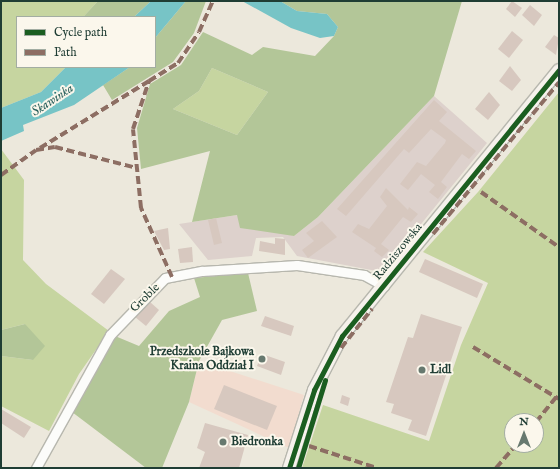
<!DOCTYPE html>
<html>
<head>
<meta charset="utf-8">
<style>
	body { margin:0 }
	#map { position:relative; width:560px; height:469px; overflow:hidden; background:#ece8dc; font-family:"IM FELL English",serif }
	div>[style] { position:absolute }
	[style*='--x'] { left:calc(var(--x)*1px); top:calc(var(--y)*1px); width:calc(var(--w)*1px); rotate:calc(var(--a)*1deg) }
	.built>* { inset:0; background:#f2dccf }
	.industrial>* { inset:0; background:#ddd1cc }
	.green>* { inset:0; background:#c6d5a0 }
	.forest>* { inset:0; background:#b3c698 }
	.water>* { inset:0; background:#77c4c6 }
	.building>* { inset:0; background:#d7c8bf }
	.roads { filter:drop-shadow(1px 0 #b7b7ae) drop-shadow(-1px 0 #b7b7ae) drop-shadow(0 1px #b7b7ae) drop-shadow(0 -1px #b7b7ae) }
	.street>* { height:9px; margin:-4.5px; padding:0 4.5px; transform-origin:4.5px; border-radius:4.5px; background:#fcfcfa }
	.secondary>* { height:12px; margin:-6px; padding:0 6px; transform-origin:6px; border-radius:6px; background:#f6f2ec }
	.quiet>* { height:4px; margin-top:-2px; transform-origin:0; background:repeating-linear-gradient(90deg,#8d6e63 0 8px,transparent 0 12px) }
	.cycleway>* { height:5px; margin:-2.5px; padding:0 2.5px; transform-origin:2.5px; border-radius:2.5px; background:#1b5e20 }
	.dots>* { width:11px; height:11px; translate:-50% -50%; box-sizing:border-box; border:2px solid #fbf7ec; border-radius:50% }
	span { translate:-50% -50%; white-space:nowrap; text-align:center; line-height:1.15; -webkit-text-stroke:4px #fbf7ec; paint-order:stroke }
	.street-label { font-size:12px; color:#1f3d34 }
	.poi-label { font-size:12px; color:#1f3d34; font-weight:700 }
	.right { translate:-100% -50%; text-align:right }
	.left { translate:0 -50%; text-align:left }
	.water-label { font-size:13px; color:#2a615d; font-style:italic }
	.frame { position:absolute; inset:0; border:2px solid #1f3d34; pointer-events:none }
	.legend { position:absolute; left:16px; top:16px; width:140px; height:52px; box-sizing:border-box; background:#fbf7ec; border:1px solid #a3ada2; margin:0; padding:5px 7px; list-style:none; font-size:12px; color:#1f3d34 }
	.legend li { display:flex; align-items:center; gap:8px; height:20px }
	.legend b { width:20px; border:1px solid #a3ada2 }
	.north { position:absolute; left:504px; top:413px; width:40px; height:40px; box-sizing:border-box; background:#fbf7ec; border:1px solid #a3ada2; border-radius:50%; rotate:0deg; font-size:11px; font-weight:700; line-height:16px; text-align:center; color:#1f3d34 }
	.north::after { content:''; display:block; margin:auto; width:14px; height:18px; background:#67796f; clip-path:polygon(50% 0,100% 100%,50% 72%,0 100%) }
</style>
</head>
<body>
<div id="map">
	<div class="built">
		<div style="clip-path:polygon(199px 361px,304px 395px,289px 448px,189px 402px)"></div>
	</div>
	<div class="industrial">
		<div style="clip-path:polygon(434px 96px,487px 143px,382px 272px,297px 256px,283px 237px,256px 238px,252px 256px,208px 260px,179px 224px,237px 215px,294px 236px,318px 217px)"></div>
	</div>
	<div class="green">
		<div style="clip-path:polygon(1px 1px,98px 1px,83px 17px,17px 17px,17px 67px,66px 67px,41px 92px,1px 108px)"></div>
		<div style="clip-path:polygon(212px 68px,268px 92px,237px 135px,173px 109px,199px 91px)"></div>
		<div style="clip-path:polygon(evenodd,559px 92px,559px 468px,302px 468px,323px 405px,429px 441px,461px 345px,488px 283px,423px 252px,478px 192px,559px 92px,512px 421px,536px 421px,536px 445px,512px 445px,512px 421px)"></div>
		<div style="clip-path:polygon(1px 149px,24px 180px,23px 260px,46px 284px,109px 331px,79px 374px,49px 431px,1px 406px,1px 356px,33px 360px,25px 324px,1px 330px)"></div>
	</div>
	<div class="forest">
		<div style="clip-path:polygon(98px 1px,151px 1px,134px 17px,83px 17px)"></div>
		<div style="clip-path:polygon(186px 1px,206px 1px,194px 33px,173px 62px,112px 100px,103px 85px,130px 67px,155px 67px,155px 38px)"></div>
		<div style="clip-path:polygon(evenodd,280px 1px,462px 1px,434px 96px,318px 217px,294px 236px,240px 228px,237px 215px,192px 222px,210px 151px,141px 169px,137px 128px,150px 84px,181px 65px,203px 32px,252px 55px,263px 47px,315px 56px,334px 36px,338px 27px,327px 14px,297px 11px,280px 1px,212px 68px,268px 92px,237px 135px,173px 109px,199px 91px,212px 68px)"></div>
		<div style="clip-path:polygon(248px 273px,257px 311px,222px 320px,199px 361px,189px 402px,162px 468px,146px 468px,72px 412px,115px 336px,139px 346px,169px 311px,200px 297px,194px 278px)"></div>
		<div style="clip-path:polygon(25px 324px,45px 346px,33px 360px,1px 356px,1px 330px)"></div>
	</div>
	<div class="water">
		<div style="clip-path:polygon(151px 1px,186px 1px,155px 38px,155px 17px,134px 17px)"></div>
		<div style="clip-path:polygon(242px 1px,280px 1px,297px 11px,327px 14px,338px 27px,334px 36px,320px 38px,291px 28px)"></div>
		<div style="clip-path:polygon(66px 67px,130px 67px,74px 105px,23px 125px,24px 131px,1px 141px,1px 108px,41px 92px)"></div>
	</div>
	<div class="building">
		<div style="clip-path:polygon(512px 1px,522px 8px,515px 17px,506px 9px)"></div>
		<div style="clip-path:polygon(530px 5px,542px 15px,534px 26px,522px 15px)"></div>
		<div style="clip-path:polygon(512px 31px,523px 40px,509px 58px,498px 49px)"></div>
		<div style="clip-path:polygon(554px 35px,559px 38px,556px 55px,545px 47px)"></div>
		<div style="clip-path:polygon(510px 66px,521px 80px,512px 91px,499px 81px)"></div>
		<div style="clip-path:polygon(489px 92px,500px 105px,488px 120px,475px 109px)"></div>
		<div style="clip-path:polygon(434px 100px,447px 112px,439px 121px,476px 151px,469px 159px,462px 154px,441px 182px,447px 187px,438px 199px,429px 192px,435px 185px,421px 174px,408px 190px,400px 184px,417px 162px,426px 166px,445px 143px,446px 140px,431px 129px,409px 153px,404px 149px,346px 216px,337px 209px)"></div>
		<div style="clip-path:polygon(386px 188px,408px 210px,409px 207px,418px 214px,411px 222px,403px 217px,381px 244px,389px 250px,382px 257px,374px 251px,376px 248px,352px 232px,358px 224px,369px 229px,387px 206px,380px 197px)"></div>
		<div style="clip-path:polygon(216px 218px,222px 243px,214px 245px,208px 220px)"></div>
		<div style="clip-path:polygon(322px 221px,337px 237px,308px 258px,302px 250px,314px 241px,306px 233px)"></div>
		<div style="clip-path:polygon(168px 228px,170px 249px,164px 250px,154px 231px)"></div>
		<div style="clip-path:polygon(275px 238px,285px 239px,285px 255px,259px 251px,260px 241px,275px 244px)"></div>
		<div style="clip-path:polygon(192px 247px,193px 262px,180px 263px,178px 249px)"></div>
		<div style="clip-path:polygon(425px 259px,483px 284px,477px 298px,419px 272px)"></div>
		<div style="clip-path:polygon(111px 269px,125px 279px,104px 304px,91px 294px)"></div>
		<div style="clip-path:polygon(150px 302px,159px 310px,146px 326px,135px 317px)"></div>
		<div style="clip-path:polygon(421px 314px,462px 327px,426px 436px,408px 430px,412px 420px,391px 413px,394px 404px,386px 402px,408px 337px,413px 338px)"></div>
		<div style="clip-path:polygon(265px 316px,294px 326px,291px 336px,261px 326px)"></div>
		<div style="clip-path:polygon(262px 354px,285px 362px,281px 375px,257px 366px)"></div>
		<div style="clip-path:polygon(224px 385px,277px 406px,267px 430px,214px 409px)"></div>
		<div style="clip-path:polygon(342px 395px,350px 398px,348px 406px,340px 403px)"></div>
		<div style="clip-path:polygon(1px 409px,31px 427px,24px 438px,1px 423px)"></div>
		<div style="clip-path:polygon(205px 423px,248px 435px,239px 468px,199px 468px,205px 452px,197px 448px)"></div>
	</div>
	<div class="roads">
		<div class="street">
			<div style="--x:36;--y:468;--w:152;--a:-60.9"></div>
			<div style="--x:110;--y:335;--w:79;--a:-46"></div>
			<div style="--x:165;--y:278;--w:38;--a:-11"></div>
			<div style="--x:202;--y:271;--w:95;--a:-3.6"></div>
			<div style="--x:297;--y:265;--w:68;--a:8.5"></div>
			<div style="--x:364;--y:275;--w:23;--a:29"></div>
		</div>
		<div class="secondary">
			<div style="--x:289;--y:468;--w:82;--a:-72.2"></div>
			<div style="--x:314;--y:390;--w:61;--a:-62.6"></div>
			<div style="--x:342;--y:336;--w:343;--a:-50.8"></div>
		</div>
	</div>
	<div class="quiet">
		<div style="--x:40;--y:148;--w:128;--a:-31.6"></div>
		<div style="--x:1;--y:175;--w:43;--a:-35.5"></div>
		<div style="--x:36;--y:150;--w:19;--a:-9"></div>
		<div style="--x:55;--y:147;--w:85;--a:14.4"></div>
		<div style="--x:481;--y:192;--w:95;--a:35.2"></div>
		<div style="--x:433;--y:234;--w:197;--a:-50.3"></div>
		<div style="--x:172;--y:277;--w:76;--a:-114.2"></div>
		<div style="--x:141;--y:208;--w:79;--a:-95.8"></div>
		<div style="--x:133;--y:129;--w:51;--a:-71.6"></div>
		<div style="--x:149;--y:81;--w:34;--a:-32"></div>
		<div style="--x:178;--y:63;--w:37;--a:-56"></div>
		<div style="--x:199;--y:32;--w:34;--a:-66"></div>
		<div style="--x:473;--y:347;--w:100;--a:31.2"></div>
		<div style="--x:341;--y:348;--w:50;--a:-51.5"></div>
		<div style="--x:536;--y:422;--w:36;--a:-51"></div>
		<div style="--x:309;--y:446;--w:71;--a:17.9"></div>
		<div style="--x:496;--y:468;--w:30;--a:-49"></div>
	</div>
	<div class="cycleway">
		<div style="--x:289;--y:468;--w:82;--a:-72.2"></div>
		<div style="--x:314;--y:390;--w:61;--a:-62.6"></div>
		<div style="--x:342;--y:336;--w:343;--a:-50.8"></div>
		<div style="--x:298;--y:468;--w:92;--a:-72.9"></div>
	</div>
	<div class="dots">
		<div style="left:262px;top:359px;background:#67796f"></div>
		<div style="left:422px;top:370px;background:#67796f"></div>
		<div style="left:223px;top:442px;background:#67796f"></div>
	</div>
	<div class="street-label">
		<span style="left:398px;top:252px;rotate:-51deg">Radziszowska</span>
		<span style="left:145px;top:298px;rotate:-44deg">Groble</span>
	</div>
	<div class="poi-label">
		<span class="right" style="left:254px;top:359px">Przedszkole Bajkowa<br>Kraina Oddział I</span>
		<span class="left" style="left:430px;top:370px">Lidl</span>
		<span class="left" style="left:231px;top:442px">Biedronka</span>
	</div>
	<div class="water-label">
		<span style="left:53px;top:101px;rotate:-34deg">Skawinka</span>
	</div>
	<div class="frame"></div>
	<ul class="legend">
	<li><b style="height:5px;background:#1b5e20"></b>Cycle path</li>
	<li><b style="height:5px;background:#8d6e63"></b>Path</li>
	</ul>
	<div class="north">N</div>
</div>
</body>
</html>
